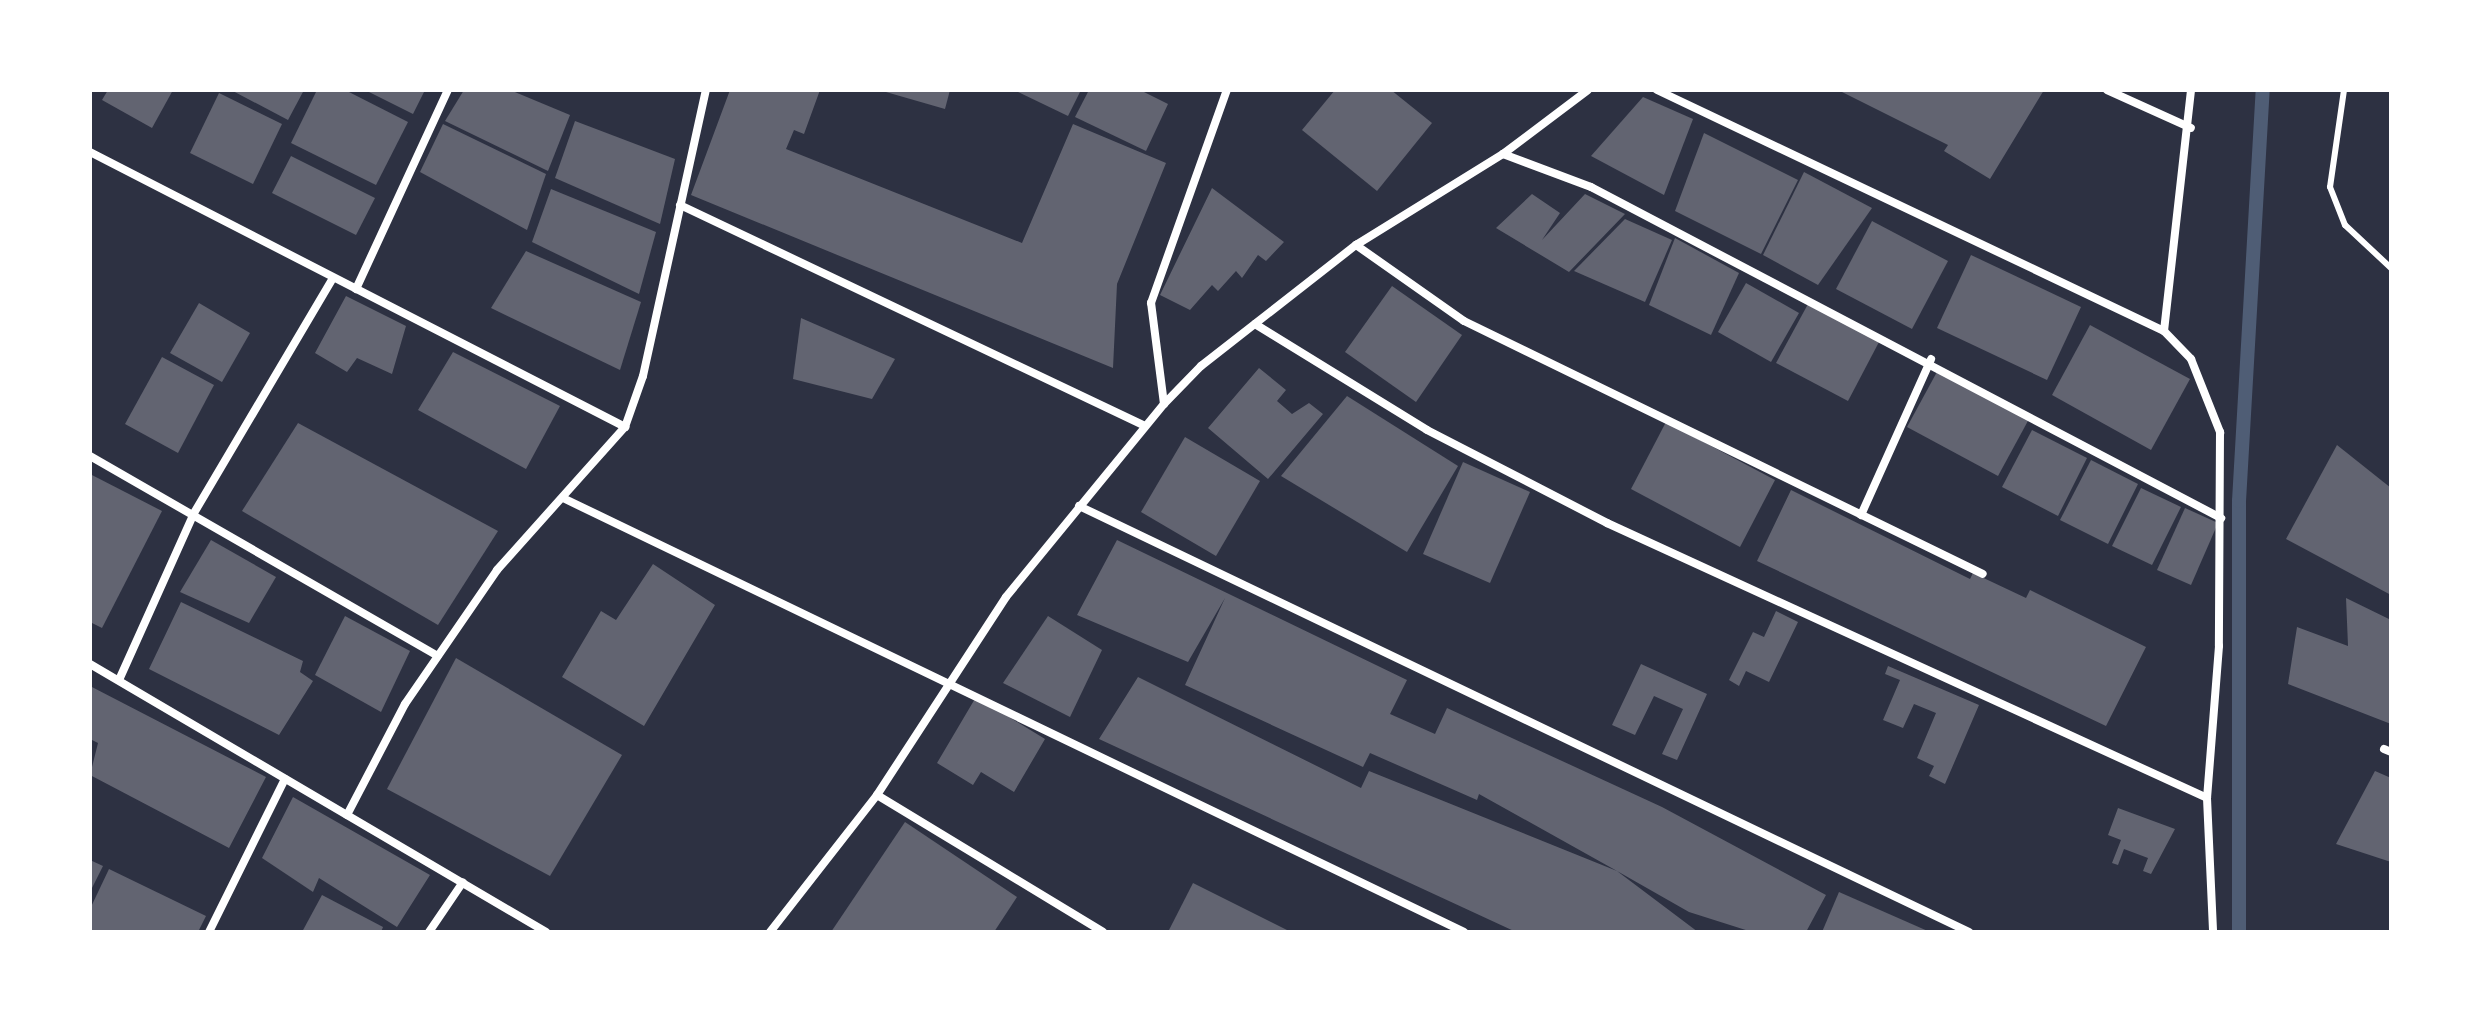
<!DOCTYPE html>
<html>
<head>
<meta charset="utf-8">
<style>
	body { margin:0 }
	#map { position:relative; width:2481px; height:1022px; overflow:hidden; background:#2d3142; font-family:"Playfair Display",serif }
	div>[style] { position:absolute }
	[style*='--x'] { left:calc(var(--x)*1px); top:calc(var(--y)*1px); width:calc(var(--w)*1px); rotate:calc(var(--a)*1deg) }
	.stream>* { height:14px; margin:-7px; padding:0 7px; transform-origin:7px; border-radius:7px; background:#4f5d75 }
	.building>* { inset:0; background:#626471 }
	.service>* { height:6px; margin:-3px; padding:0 3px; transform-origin:3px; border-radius:3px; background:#fff }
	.minor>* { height:8px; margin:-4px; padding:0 4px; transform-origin:4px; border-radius:4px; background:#fff }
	span { translate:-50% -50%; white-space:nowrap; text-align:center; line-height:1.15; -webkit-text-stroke:6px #fff; paint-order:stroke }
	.frame { position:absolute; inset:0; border:92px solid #fff; pointer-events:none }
</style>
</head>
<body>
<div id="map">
	<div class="stream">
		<div style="--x:2239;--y:932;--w:431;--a:-90"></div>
		<div style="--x:2239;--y:501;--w:412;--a:-86.7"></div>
	</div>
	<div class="building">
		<div style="clip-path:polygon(108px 90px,173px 90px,152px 128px,102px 100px)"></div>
		<div style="clip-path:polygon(231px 90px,304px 90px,288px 120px)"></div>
		<div style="clip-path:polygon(317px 90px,345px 90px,408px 122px,376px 185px,291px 143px)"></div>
		<div style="clip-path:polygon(365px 90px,425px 90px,413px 114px)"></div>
		<div style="clip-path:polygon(464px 90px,510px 90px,570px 115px,548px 171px,445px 121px)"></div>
		<div style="clip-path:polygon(730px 90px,820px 90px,804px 134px,794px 130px,786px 149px,1022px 243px,1073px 124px,1166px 163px,1117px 284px,1113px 368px,691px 195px)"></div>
		<div style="clip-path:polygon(879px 90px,950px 90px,945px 109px)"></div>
		<div style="clip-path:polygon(1014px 90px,1081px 90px,1068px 116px)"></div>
		<div style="clip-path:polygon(1089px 90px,1140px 90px,1168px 104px,1146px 151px,1075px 117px)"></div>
		<div style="clip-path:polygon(1335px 90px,1391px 90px,1432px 123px,1377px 191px,1302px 130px)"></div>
		<div style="clip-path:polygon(1838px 90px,2044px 90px,1990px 179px,1944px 151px,1948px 145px)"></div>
		<div style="clip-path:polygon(219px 93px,282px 124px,253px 184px,190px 153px)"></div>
		<div style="clip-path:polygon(1643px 97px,1693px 119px,1664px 195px,1591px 156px)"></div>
		<div style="clip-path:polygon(575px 121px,675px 159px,660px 224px,555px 178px)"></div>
		<div style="clip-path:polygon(443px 124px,546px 174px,527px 230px,420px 172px)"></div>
		<div style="clip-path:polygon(1704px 133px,1798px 180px,1761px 254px,1675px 211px)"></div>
		<div style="clip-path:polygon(291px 156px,375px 198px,356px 235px,272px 193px)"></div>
		<div style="clip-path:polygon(1804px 172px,1872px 208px,1818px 285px,1763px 255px)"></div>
		<div style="clip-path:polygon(1212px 188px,1284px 242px,1266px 261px,1258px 255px,1242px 278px,1236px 271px,1218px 291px,1212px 285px,1190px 310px,1160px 295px)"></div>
		<div style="clip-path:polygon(551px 189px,656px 232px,639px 294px,532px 242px)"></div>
		<div style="clip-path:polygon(1532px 194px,1560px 213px,1542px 240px,1585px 194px,1625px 214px,1569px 272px,1496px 228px)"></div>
		<div style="clip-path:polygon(1625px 219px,1672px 240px,1645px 302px,1574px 271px)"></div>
		<div style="clip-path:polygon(1872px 221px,1948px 261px,1912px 329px,1836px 289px)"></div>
		<div style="clip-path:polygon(1675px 238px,1739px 273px,1711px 335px,1649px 305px)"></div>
		<div style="clip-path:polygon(526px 251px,641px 302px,620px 370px,491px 308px)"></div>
		<div style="clip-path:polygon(1971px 255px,2081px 307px,2047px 380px,1937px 328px)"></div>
		<div style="clip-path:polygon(1746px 283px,1799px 313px,1771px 362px,1718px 332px)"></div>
		<div style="clip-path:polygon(1392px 286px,1462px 335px,1416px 402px,1345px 352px)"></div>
		<div style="clip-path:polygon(346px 296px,406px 326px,392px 374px,357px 358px,347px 372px,315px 353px)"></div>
		<div style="clip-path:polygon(199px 303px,250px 333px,222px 382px,170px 353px)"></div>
		<div style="clip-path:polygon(1808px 304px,1879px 342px,1848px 401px,1776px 363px)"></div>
		<div style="clip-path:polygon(801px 318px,895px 359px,872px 399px,793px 379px)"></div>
		<div style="clip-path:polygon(2090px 325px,2190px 379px,2151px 450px,2052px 395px)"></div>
		<div style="clip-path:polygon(453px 352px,560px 406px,526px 469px,418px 410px)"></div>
		<div style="clip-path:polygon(162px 357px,214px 385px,178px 453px,125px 424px)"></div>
		<div style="clip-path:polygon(1259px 368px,1286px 390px,1277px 401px,1292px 414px,1309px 403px,1323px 414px,1268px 479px,1208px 428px)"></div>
		<div style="clip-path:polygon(1938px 370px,2029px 419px,1998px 476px,1907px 427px)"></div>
		<div style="clip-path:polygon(1347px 396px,1458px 466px,1407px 552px,1281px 476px)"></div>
		<div style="clip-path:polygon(1666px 422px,1775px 480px,1740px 547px,1631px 489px)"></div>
		<div style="clip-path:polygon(298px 423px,498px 531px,438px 625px,242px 511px)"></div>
		<div style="clip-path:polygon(2032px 430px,2087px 458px,2058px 516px,2002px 487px)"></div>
		<div style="clip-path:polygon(1185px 437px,1260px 481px,1216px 556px,1141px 512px)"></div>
		<div style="clip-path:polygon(2337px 445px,2391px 488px,2391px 595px,2286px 539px)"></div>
		<div style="clip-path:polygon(2091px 460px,2138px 484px,2108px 544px,2060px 520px)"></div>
		<div style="clip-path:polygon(1463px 462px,1530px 492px,1490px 583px,1423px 554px)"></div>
		<div style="clip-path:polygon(90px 474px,162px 511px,102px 628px,90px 622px)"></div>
		<div style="clip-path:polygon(2141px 488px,2181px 507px,2152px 565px,2112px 546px)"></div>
		<div style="clip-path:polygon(1791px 490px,1970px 579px,1973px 573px,2026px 598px,2030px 590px,2146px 647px,2106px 726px,1757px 561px)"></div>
		<div style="clip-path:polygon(2185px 508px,2218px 523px,2191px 585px,2157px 570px)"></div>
		<div style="clip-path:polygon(211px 540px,276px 577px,249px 623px,180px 592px)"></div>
		<div style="clip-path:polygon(1117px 540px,1407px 680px,1390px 714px,1435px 734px,1447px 708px,1662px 807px,1826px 895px,1806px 932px,1752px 932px,1689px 912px,1617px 871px,1698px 932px,1516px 932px,1099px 739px,1138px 677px,1361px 788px,1369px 771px,1617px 871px,1479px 794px,1477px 800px,1370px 753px,1363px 767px,1185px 685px,1225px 598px,1188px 662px,1077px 615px)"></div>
		<div style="clip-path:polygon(653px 564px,715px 605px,644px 726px,562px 677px,601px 611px,616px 620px)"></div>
		<div style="clip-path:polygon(2346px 598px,2391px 620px,2391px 724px,2288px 684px,2297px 627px,2348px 646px)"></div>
		<div style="clip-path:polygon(181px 602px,303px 661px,300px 672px,313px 681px,279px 735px,149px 669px)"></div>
		<div style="clip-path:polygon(1776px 611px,1798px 622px,1769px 682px,1746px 671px,1739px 686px,1729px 680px,1753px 632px,1764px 637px)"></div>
		<div style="clip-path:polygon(345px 616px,410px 651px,381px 712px,315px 675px)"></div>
		<div style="clip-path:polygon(1048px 616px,1102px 650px,1070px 717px,1003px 683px)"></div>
		<div style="clip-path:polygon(456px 658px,622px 755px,550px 876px,387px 789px)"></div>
		<div style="clip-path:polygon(1641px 664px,1707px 694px,1677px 760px,1662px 754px,1683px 709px,1654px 696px,1635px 735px,1612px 725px)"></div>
		<div style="clip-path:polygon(1888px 666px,1979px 705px,1945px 784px,1929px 776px,1934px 766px,1917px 758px,1936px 713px,1914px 704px,1903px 728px,1883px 720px,1900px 680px,1885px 674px)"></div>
		<div style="clip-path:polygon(90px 686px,266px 777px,229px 848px,90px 775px,98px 743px,90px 739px)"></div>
		<div style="clip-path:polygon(976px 697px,1045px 739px,1014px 792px,981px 772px,973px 785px,937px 763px)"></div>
		<div style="clip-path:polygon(2375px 771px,2391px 778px,2391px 862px,2336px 844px)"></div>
		<div style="clip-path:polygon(293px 797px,430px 875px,397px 927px,319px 878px,313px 892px,262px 858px)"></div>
		<div style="clip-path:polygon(2118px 808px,2175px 829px,2151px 874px,2143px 871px,2148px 858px,2124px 849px,2118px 865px,2112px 863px,2121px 840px,2108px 835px)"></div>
		<div style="clip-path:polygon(905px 822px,1017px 897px,994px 932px,831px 932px)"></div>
		<div style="clip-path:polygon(90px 860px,103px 866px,90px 892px)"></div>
		<div style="clip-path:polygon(109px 869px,206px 916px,198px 932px,90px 932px,90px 909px)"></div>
		<div style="clip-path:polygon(1193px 883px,1291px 932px,1168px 932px)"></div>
		<div style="clip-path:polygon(1839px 892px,1930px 932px,1822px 932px)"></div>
		<div style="clip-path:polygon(322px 895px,383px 927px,381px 932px,302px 932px)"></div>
	</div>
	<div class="service">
		<div style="--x:2344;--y:90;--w:98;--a:98.2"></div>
		<div style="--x:2330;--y:187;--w:41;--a:68.5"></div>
		<div style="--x:2345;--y:225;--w:63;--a:43.1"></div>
	</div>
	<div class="minor">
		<div style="--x:1657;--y:90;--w:561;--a:25.42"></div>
		<div style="--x:2164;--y:331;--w:39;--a:46"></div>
		<div style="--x:2191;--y:359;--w:79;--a:68.3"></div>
		<div style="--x:2220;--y:432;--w:214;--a:90.3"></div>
		<div style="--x:2219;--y:646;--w:152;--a:94.5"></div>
		<div style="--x:2207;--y:798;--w:134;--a:87.4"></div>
		<div style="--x:2107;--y:90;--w:92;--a:24.3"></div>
		<div style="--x:90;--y:152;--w:602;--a:27.2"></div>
		<div style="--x:1503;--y:154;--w:94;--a:20.6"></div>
		<div style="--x:1591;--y:187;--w:712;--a:27.72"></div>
		<div style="--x:680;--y:205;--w:513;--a:25.42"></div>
		<div style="--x:1356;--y:245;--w:132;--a:35.1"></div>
		<div style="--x:1464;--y:321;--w:577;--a:25.99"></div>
		<div style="--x:356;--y:289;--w:219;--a:-65.2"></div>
		<div style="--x:1255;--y:324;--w:202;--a:31.6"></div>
		<div style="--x:1427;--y:430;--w:203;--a:27.3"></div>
		<div style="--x:1607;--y:523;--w:660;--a:24.62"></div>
		<div style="--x:2164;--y:331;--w:243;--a:-83.6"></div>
		<div style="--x:1164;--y:404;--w:102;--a:-97.3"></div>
		<div style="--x:1151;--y:303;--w:226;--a:-70.4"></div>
		<div style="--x:90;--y:456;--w:401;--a:29.9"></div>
		<div style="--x:563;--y:498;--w:1000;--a:25.72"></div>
		<div style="--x:1079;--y:506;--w:987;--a:25.58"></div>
		<div style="--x:1861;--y:515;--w:171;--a:-65.8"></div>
		<div style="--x:90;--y:664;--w:529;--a:30.44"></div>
		<div style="--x:119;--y:680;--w:183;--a:-65.8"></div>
		<div style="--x:194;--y:513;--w:271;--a:-59.4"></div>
		<div style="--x:2384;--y:749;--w:8;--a:23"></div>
		<div style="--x:877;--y:795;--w:264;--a:31.2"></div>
		<div style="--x:347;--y:815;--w:125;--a:-62.4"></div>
		<div style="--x:405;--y:704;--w:163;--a:-55.5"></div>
		<div style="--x:497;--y:570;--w:192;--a:-48.2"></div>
		<div style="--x:625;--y:427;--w:54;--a:-70.6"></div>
		<div style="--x:643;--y:376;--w:293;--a:-77.6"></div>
		<div style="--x:209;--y:932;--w:171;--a:-63.6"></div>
		<div style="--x:429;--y:932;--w:60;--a:-55.8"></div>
		<div style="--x:770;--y:932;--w:174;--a:-52"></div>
		<div style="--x:877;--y:795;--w:236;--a:-56.9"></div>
		<div style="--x:1006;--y:597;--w:249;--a:-50.7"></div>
		<div style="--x:1164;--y:404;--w:53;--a:-45.8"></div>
		<div style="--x:1201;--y:366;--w:197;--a:-38"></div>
		<div style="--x:1356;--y:245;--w:173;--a:-31.8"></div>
		<div style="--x:1503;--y:154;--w:106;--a:-37"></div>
	</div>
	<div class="frame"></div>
</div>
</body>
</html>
